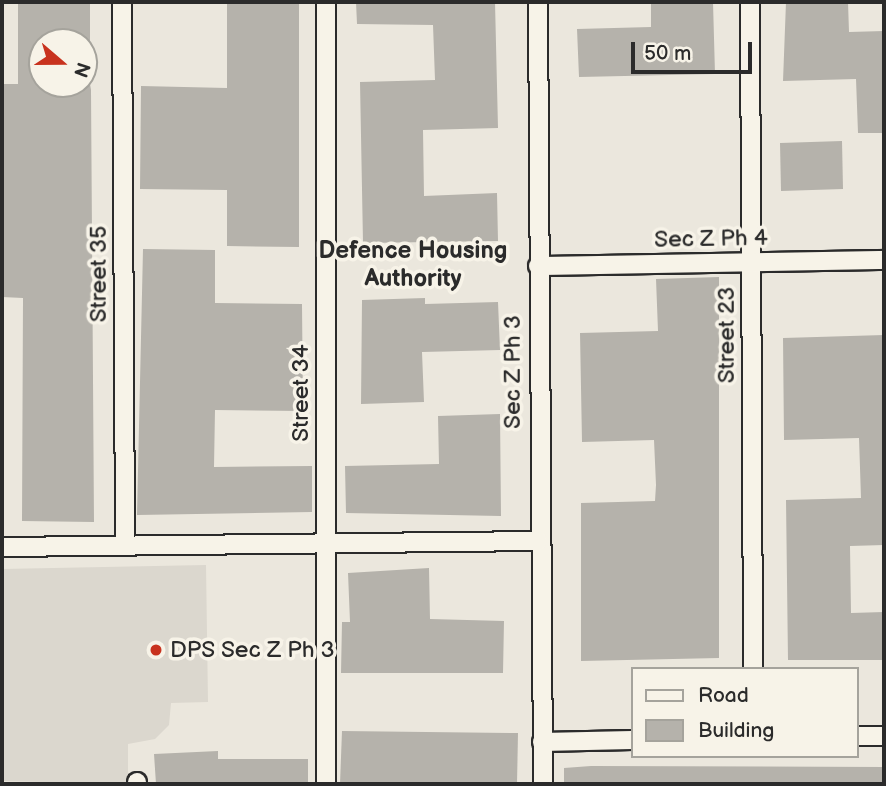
<!DOCTYPE html>
<html>
<head>
<meta charset="utf-8">
<style>
	body { margin:0 }
	#map { position:relative; width:886px; height:786px; overflow:hidden; background:#ebe7dd; font-family:"Balsamiq Sans",sans-serif }
	div>[style] { position:absolute }
	[style*='--x'] { left:calc(var(--x)*1px); top:calc(var(--y)*1px); width:calc(var(--w)*1px); rotate:calc(var(--a)*1deg) }
	.built>* { inset:0; background:#dbd7ce }
	.building>* { inset:0; background:#b5b2ab }
	.roads { filter:drop-shadow(2px 0 #2b2b2b) drop-shadow(-2px 0 #2b2b2b) drop-shadow(0 2px #2b2b2b) drop-shadow(0 -2px #2b2b2b) }
	.street>* { height:18px; margin:-9px; padding:0 9px; transform-origin:9px; border-radius:9px; background:#f7f3e8 }
	.dots>* { width:19px; height:19px; translate:-50% -50%; box-sizing:border-box; border:4px solid #f7f3e8; border-radius:50% }
	span { translate:-50% -50%; white-space:nowrap; text-align:center; line-height:1.15; -webkit-text-stroke:7px #f7f3e8; paint-order:stroke }
	.street-label { font-size:23px; color:#2b2b2b }
	.poi-label { font-size:23px; color:#2b2b2b }
	.left { translate:0 -50%; text-align:left }
	.neighbourhood-label { font-size:24px; color:#2b2b2b; font-weight:700 }
	.frame { position:absolute; inset:0; border:4px solid #2b2b2b; pointer-events:none }
	.legend { position:absolute; left:631px; top:667px; width:228px; height:91px; box-sizing:border-box; background:#f7f3e8; border:2px solid #a5a39c; margin:0; padding:9px 12px; list-style:none; font-size:21px; color:#2b2b2b }
	.legend li { display:flex; align-items:center; gap:14px; height:35px }
	.legend b { width:35px; border:2px solid #a5a39c }
	.north { position:absolute; left:28px; top:28px; width:70px; height:70px; box-sizing:border-box; background:#f7f3e8; border:2px solid #a5a39c; border-radius:50%; rotate:110deg; font-size:19px; font-weight:700; line-height:28px; text-align:center; color:#2b2b2b }
	.north::after { content:''; display:block; margin:auto; width:24px; height:32px; background:#c8321e; clip-path:polygon(50% 0,100% 100%,50% 72%,0 100%) }
	.scale { position:absolute; left:631px; top:42px; width:121px; height:32px; box-sizing:border-box; border:4px solid #2b2b2b; border-top:0; padding-left:9px; font-size:21px; line-height:24px; white-space:nowrap; color:#2b2b2b; -webkit-text-stroke:5px #f7f3e8; paint-order:stroke }
</style>
</head>
<body>
<div id="map">
	<div class="built">
		<div style="clip-path:polygon(206px 565px,208px 702px,171px 703px,169px 725px,155px 739px,128px 744px,128px 784px,2px 781px,2px 569px)"></div>
	</div>
	<div class="building">
		<div style="clip-path:polygon(18px 2px,90px 2px,90px 42px,42px 42px,42px 84px,90px 84px,91px 90px,94px 522px,22px 521px,23px 298px,2px 297px,2px 84px,18px 84px)"></div>
		<div style="clip-path:polygon(227px 2px,299px 2px,299px 247px,227px 246px,227px 190px,140px 189px,141px 86px,227px 88px)"></div>
		<div style="clip-path:polygon(356px 2px,495px 2px,498px 128px,423px 130px,424px 196px,497px 193px,498px 241px,363px 243px,360px 82px,435px 80px,433px 25px,357px 24px)"></div>
		<div style="clip-path:polygon(651px 2px,713px 2px,715px 74px,579px 77px,577px 29px,651px 27px)"></div>
		<div style="clip-path:polygon(786px 2px,848px 2px,849px 32px,884px 31px,884px 133px,858px 133px,856px 79px,783px 81px)"></div>
		<div style="clip-path:polygon(842px 141px,843px 189px,781px 191px,780px 143px)"></div>
		<div style="clip-path:polygon(143px 249px,215px 250px,215px 303px,302px 304px,303px 411px,215px 410px,214px 467px,312px 466px,312px 512px,137px 515px)"></div>
		<div style="clip-path:polygon(719px 277px,719px 658px,581px 661px,581px 503px,655px 501px,656px 485px,654px 440px,582px 442px,580px 333px,658px 331px,656px 279px)"></div>
		<div style="clip-path:polygon(425px 298px,425px 304px,498px 302px,500px 350px,422px 352px,424px 402px,361px 404px,362px 300px)"></div>
		<div style="clip-path:polygon(884px 335px,884px 545px,850px 546px,851px 613px,884px 612px,884px 660px,788px 660px,786px 500px,861px 498px,859px 438px,784px 440px,783px 338px)"></div>
		<div style="clip-path:polygon(500px 414px,501px 516px,346px 513px,345px 466px,439px 464px,438px 416px)"></div>
		<div style="clip-path:polygon(429px 568px,430px 619px,504px 621px,503px 673px,341px 673px,342px 622px,350px 622px,348px 573px)"></div>
		<div style="clip-path:polygon(342px 731px,518px 733px,517px 784px,340px 784px)"></div>
		<div style="clip-path:polygon(218px 751px,218px 759px,308px 759px,308px 784px,156px 784px,154px 754px)"></div>
		<div style="clip-path:polygon(591px 766px,884px 767px,884px 784px,564px 784px,564px 768px)"></div>
	</div>
	<div class="roads">
		<div class="street">
			<div style="--x:122;--y:2;--w:543;--a:89.68"></div>
			<div style="--x:538;--y:2;--w:782;--a:89.63"></div>
			<div style="--x:750;--y:2;--w:667;--a:89.74"></div>
			<div style="--x:538;--y:266;--w:346;--a:-1"></div>
			<div style="--x:2;--y:547;--w:536;--a:-0.64"></div>
			<div style="--x:856;--y:736;--w:28;--a:0"></div>
			<div style="--x:542;--y:742;--w:90;--a:-1.3"></div>
			<div style="--x:137;--y:782;--w:2;--a:90"></div>
			<div style="--x:326;--y:784;--w:782;--a:-90"></div>
		</div>
	</div>
	<div class="dots">
		<div style="left:156px;top:650px;background:#c8321e"></div>
	</div>
	<div class="street-label">
		<span style="left:711px;top:239px;rotate:-1deg">Sec Z Ph 4</span>
		<span style="left:99px;top:274px;rotate:-90deg">Street 35</span>
		<span style="left:727px;top:335px;rotate:-90deg">Street 23</span>
		<span style="left:513px;top:372px;rotate:-90deg">Sec Z Ph 3</span>
		<span style="left:301px;top:393px;rotate:-90deg">Street 34</span>
	</div>
	<div class="poi-label">
		<span class="left" style="left:170px;top:650px">DPS Sec Z Ph 3</span>
	</div>
	<div class="neighbourhood-label">
		<span style="left:413px;top:265px">Defence Housing<br>Authority</span>
	</div>
	<div class="frame"></div>
	<ul class="legend">
	<li><b style="height:9px;background:#f7f3e8"></b>Road</li>
	<li><b style="height:19px;background:#b5b2ab"></b>Building</li>
	</ul>
	<div class="north">N</div>
	<div class="scale">50 m</div>
</div>
</body>
</html>
